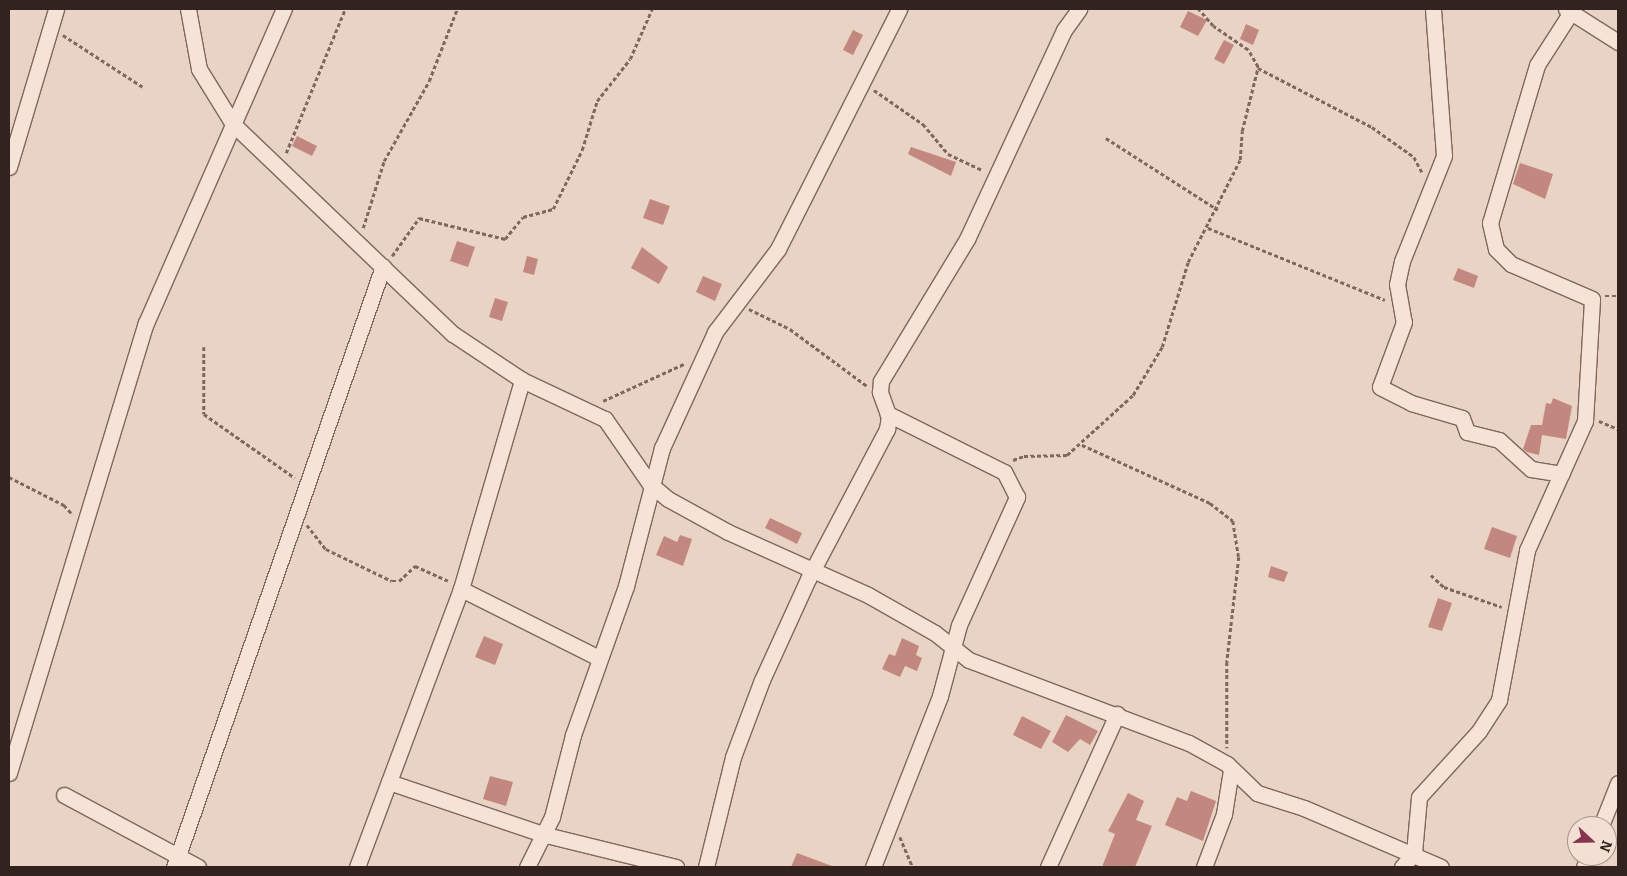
<!DOCTYPE html>
<html>
<head>
<meta charset="utf-8">
<style>
	body { margin:0 }
	#map { position:relative; width:1627px; height:876px; overflow:hidden; background:#e8d3c4; font-family:Bitter,serif }
	div>[style] { position:absolute }
	[style*='--x'] { left:calc(var(--x)*1px); top:calc(var(--y)*1px); width:calc(var(--w)*1px); rotate:calc(var(--a)*1deg) }
	.building>* { inset:0; background:#c2887f }
	.path>* { height:2.5px; margin-top:-1.25px; transform-origin:0; background:repeating-linear-gradient(90deg,#81665d 0 4px,transparent 0 6.5px) }
	.roads { filter:drop-shadow(1px 0 #81665d) drop-shadow(-1px 0 #81665d) drop-shadow(0 1px #81665d) drop-shadow(0 -1px #81665d) }
	.street>* { height:15px; margin:-7.5px; padding:0 7.5px; transform-origin:7.5px; border-radius:7.5px; background:#f4e3d6 }
	span { translate:-50% -50%; white-space:nowrap; text-align:center; line-height:1.15; -webkit-text-stroke:4px #f1e0d3; paint-order:stroke }
	.frame { position:absolute; inset:0; border:10px solid #33231f; pointer-events:none }
	.north { position:absolute; left:1567px; top:816px; width:50px; height:50px; box-sizing:border-box; background:#f1e0d3; border:1px solid #a5948b; border-radius:50%; rotate:111deg; font-size:14px; font-weight:700; line-height:20px; text-align:center; color:#33231f }
	.north::after { content:''; display:block; margin:auto; width:18px; height:22px; background:#89344d; clip-path:polygon(50% 0,100% 100%,50% 72%,0 100%) }
</style>
</head>
<body>
<div id="map">
	<div class="building">
		<div style="clip-path:polygon(1188px 11px,1207px 20px,1198px 36px,1180px 27px)"></div>
		<div style="clip-path:polygon(1246px 24px,1259px 30px,1253px 45px,1240px 39px)"></div>
		<div style="clip-path:polygon(853px 30px,863px 35px,853px 55px,843px 50px)"></div>
		<div style="clip-path:polygon(1224px 40px,1234px 45px,1224px 64px,1214px 59px)"></div>
		<div style="clip-path:polygon(297px 136px,317px 146px,312px 156px,292px 146px)"></div>
		<div style="clip-path:polygon(911px 147px,956px 162px,951px 176px,908px 154px)"></div>
		<div style="clip-path:polygon(1520px 163px,1553px 174px,1545px 199px,1513px 184px)"></div>
		<div style="clip-path:polygon(650px 199px,670px 206px,663px 225px,643px 218px)"></div>
		<div style="clip-path:polygon(457px 241px,475px 247px,468px 267px,450px 261px)"></div>
		<div style="clip-path:polygon(642px 247px,668px 267px,659px 284px,631px 268px)"></div>
		<div style="clip-path:polygon(527px 256px,538px 259px,534px 275px,523px 272px)"></div>
		<div style="clip-path:polygon(1458px 268px,1478px 276px,1474px 288px,1453px 280px)"></div>
		<div style="clip-path:polygon(703px 276px,722px 284px,715px 301px,696px 292px)"></div>
		<div style="clip-path:polygon(495px 298px,508px 302px,502px 321px,489px 317px)"></div>
		<div style="clip-path:polygon(1553px 398px,1572px 406px,1566px 439px,1542px 435px,1539px 455px,1527px 452px,1523px 449px,1531px 425px,1542px 425px,1546px 403px,1551px 404px)"></div>
		<div style="clip-path:polygon(770px 518px,802px 533px,797px 544px,765px 528px)"></div>
		<div style="clip-path:polygon(1492px 527px,1517px 536px,1510px 558px,1484px 549px)"></div>
		<div style="clip-path:polygon(680px 535px,692px 539px,683px 566px,656px 555px,664px 536px,677px 542px)"></div>
		<div style="clip-path:polygon(1271px 566px,1288px 572px,1284px 582px,1268px 577px)"></div>
		<div style="clip-path:polygon(1438px 598px,1452px 603px,1442px 631px,1428px 627px)"></div>
		<div style="clip-path:polygon(484px 636px,503px 644px,495px 665px,475px 657px)"></div>
		<div style="clip-path:polygon(902px 638px,919px 646px,916px 655px,922px 658px,917px 671px,905px 666px,900px 677px,882px 669px,889px 654px,895px 656px)"></div>
		<div style="clip-path:polygon(1066px 715px,1098px 731px,1090px 745px,1080px 739px,1068px 752px,1052px 742px)"></div>
		<div style="clip-path:polygon(1022px 716px,1051px 731px,1041px 749px,1013px 735px)"></div>
		<div style="clip-path:polygon(490px 776px,513px 782px,506px 806px,483px 799px)"></div>
		<div style="clip-path:polygon(1191px 791px,1216px 801px,1203px 841px,1165px 825px,1177px 797px,1187px 801px)"></div>
		<div style="clip-path:polygon(1128px 793px,1144px 801px,1136px 820px,1152px 826px,1135px 867px,1102px 867px,1115px 834px,1108px 831px)"></div>
		<div style="clip-path:polygon(797px 853px,832px 866px,832px 867px,791px 867px)"></div>
	</div>
	<div class="path">
		<div style="--x:63;--y:35;--w:95;--a:33"></div>
		<div style="--x:1258;--y:68;--w:128;--a:27.4"></div>
		<div style="--x:1372;--y:127;--w:52;--a:35.5"></div>
		<div style="--x:1414;--y:157;--w:17;--a:62"></div>
		<div style="--x:874;--y:90;--w:60;--a:34.8"></div>
		<div style="--x:923;--y:124;--w:39;--a:50"></div>
		<div style="--x:948;--y:154;--w:38;--a:25"></div>
		<div style="--x:1106;--y:138;--w:133;--a:32.7"></div>
		<div style="--x:286;--y:153;--w:156;--a:-67.7"></div>
		<div style="--x:363;--y:228;--w:70;--a:-72.6"></div>
		<div style="--x:384;--y:161;--w:92;--a:-60.6"></div>
		<div style="--x:429;--y:81;--w:77;--a:-68.7"></div>
		<div style="--x:1208;--y:228;--w:191;--a:22.1"></div>
		<div style="--x:392;--y:256;--w:47;--a:-54.6"></div>
		<div style="--x:419;--y:218;--w:89;--a:13.7"></div>
		<div style="--x:505;--y:239;--w:28;--a:-51"></div>
		<div style="--x:523;--y:217;--w:31;--a:-15"></div>
		<div style="--x:553;--y:209;--w:66;--a:-63.8"></div>
		<div style="--x:582;--y:150;--w:51;--a:-73"></div>
		<div style="--x:597;--y:101;--w:53;--a:-51.8"></div>
		<div style="--x:630;--y:59;--w:55;--a:-66.3"></div>
		<div style="--x:1605;--y:296;--w:13;--a:0"></div>
		<div style="--x:749;--y:309;--w:46;--a:26"></div>
		<div style="--x:790;--y:329;--w:96;--a:36.5"></div>
		<div style="--x:204;--y:347;--w:67;--a:90"></div>
		<div style="--x:204;--y:414;--w:111;--a:35.1"></div>
		<div style="--x:603;--y:401;--w:89;--a:-24.6"></div>
		<div style="--x:1599;--y:421;--w:21;--a:23"></div>
		<div style="--x:1082;--y:445;--w:141;--a:24.4"></div>
		<div style="--x:1210;--y:503;--w:29;--a:38"></div>
		<div style="--x:1233;--y:521;--w:36;--a:81"></div>
		<div style="--x:1239;--y:557;--w:106;--a:96.5"></div>
		<div style="--x:1227;--y:662;--w:86;--a:90"></div>
		<div style="--x:1013;--y:460;--w:12;--a:-20"></div>
		<div style="--x:1024;--y:456;--w:43;--a:-1.3"></div>
		<div style="--x:1067;--y:455;--w:89;--a:-42.3"></div>
		<div style="--x:1133;--y:395;--w:56;--a:-58.9"></div>
		<div style="--x:1162;--y:347;--w:89;--a:-73"></div>
		<div style="--x:1188;--y:262;--w:114;--a:-63"></div>
		<div style="--x:1240;--y:160;--w:29;--a:-86"></div>
		<div style="--x:1242;--y:131;--w:66;--a:-76"></div>
		<div style="--x:1258;--y:67;--w:20;--a:-120"></div>
		<div style="--x:1248;--y:50;--w:42;--a:-145.6"></div>
		<div style="--x:1213;--y:26;--w:23;--a:-131"></div>
		<div style="--x:9;--y:477;--w:62;--a:27"></div>
		<div style="--x:64;--y:505;--w:13;--a:48"></div>
		<div style="--x:307;--y:525;--w:31;--a:52"></div>
		<div style="--x:326;--y:549;--w:73;--a:25.9"></div>
		<div style="--x:392;--y:581;--w:7;--a:0"></div>
		<div style="--x:399;--y:581;--w:22;--a:-43"></div>
		<div style="--x:415;--y:566;--w:36;--a:24"></div>
		<div style="--x:1431;--y:575;--w:18;--a:43"></div>
		<div style="--x:1444;--y:587;--w:61;--a:19"></div>
		<div style="--x:900;--y:837;--w:33;--a:67"></div>
	</div>
	<div class="roads">
		<div class="street">
			<div style="--x:188;--y:9;--w:61;--a:79.6"></div>
			<div style="--x:199;--y:69;--w:65;--a:58.3"></div>
			<div style="--x:233;--y:124;--w:304;--a:43.7"></div>
			<div style="--x:453;--y:334;--w:83;--a:33.7"></div>
			<div style="--x:522;--y:380;--w:92;--a:25.2"></div>
			<div style="--x:605;--y:419;--w:79;--a:55.3"></div>
			<div style="--x:650;--y:484;--w:23;--a:40"></div>
			<div style="--x:668;--y:499;--w:68;--a:28.8"></div>
			<div style="--x:728;--y:532;--w:154;--a:24.2"></div>
			<div style="--x:868;--y:595;--w:77;--a:29.6"></div>
			<div style="--x:935;--y:633;--w:43;--a:38.5"></div>
			<div style="--x:969;--y:660;--w:235;--a:20.7"></div>
			<div style="--x:1189;--y:743;--w:43;--a:28.9"></div>
			<div style="--x:1227;--y:764;--w:42;--a:44"></div>
			<div style="--x:1257;--y:793;--w:49;--a:17.7"></div>
			<div style="--x:1304;--y:808;--w:149;--a:23.3"></div>
			<div style="--x:1433;--y:9;--w:147;--a:85.7"></div>
			<div style="--x:1444;--y:156;--w:113;--a:111.8"></div>
			<div style="--x:1402;--y:261;--w:24;--a:102"></div>
			<div style="--x:1397;--y:284;--w:39;--a:80"></div>
			<div style="--x:1404;--y:322;--w:69;--a:110.3"></div>
			<div style="--x:1380;--y:387;--w:35;--a:27"></div>
			<div style="--x:1411;--y:403;--w:53;--a:16.4"></div>
			<div style="--x:1462;--y:418;--w:15;--a:70"></div>
			<div style="--x:1467;--y:432;--w:33;--a:14"></div>
			<div style="--x:1499;--y:440;--w:43;--a:42.2"></div>
			<div style="--x:1531;--y:469;--w:31;--a:9"></div>
			<div style="--x:1566;--y:9;--w:62;--a:32.4"></div>
			<div style="--x:9;--y:167;--w:165;--a:-73.4"></div>
			<div style="--x:461;--y:589;--w:154;--a:26.6"></div>
			<div style="--x:9;--y:773;--w:470;--a:-73.1"></div>
			<div style="--x:146;--y:323;--w:343;--a:-66.3"></div>
			<div style="--x:389;--y:782;--w:166;--a:18.7"></div>
			<div style="--x:546;--y:835;--w:134;--a:13.8"></div>
			<div style="--x:64;--y:795;--w:152;--a:28.2"></div>
			<div style="--x:1601;--y:826;--w:46;--a:-68.4"></div>
			<div style="--x:174;--y:867;--w:636;--a:-70.82"></div>
			<div style="--x:357;--y:867;--w:297;--a:-69.5"></div>
			<div style="--x:461;--y:589;--w:218;--a:-73.7"></div>
			<div style="--x:527;--y:867;--w:56;--a:-63.4"></div>
			<div style="--x:552;--y:817;--w:85;--a:-75.6"></div>
			<div style="--x:573;--y:735;--w:158;--a:-70.4"></div>
			<div style="--x:626;--y:586;--w:143;--a:-75.4"></div>
			<div style="--x:662;--y:448;--w:128;--a:-65.4"></div>
			<div style="--x:715;--y:332;--w:104;--a:-52.8"></div>
			<div style="--x:778;--y:249;--w:269;--a:-63.2"></div>
			<div style="--x:706;--y:867;--w:113;--a:-76.2"></div>
			<div style="--x:733;--y:757;--w:82;--a:-69.4"></div>
			<div style="--x:762;--y:680;--w:111;--a:-65.5"></div>
			<div style="--x:808;--y:579;--w:170;--a:-62.2"></div>
			<div style="--x:887;--y:429;--w:12;--a:-81"></div>
			<div style="--x:889;--y:417;--w:27;--a:-110"></div>
			<div style="--x:880;--y:392;--w:11;--a:-85"></div>
			<div style="--x:881;--y:381;--w:166;--a:-58.8"></div>
			<div style="--x:967;--y:239;--w:230;--a:-65.1"></div>
			<div style="--x:1064;--y:30;--w:26;--a:-54"></div>
			<div style="--x:873;--y:867;--w:184;--a:-68.6"></div>
			<div style="--x:940;--y:696;--w:73;--a:-75"></div>
			<div style="--x:959;--y:625;--w:141;--a:-65.6"></div>
			<div style="--x:1017;--y:497;--w:28;--a:-117"></div>
			<div style="--x:1004;--y:472;--w:130;--a:-153.4"></div>
			<div style="--x:1048;--y:867;--w:168;--a:-65.7"></div>
			<div style="--x:1204;--y:867;--w:57;--a:-69.3"></div>
			<div style="--x:1224;--y:814;--w:45;--a:-81"></div>
			<div style="--x:1402;--y:867;--w:18;--a:-49"></div>
			<div style="--x:1414;--y:853;--w:56;--a:-84.9"></div>
			<div style="--x:1419;--y:797;--w:89;--a:-47.7"></div>
			<div style="--x:1479;--y:731;--w:37;--a:-57"></div>
			<div style="--x:1499;--y:700;--w:153;--a:-79.4"></div>
			<div style="--x:1527;--y:550;--w:141;--a:-65.8"></div>
			<div style="--x:1585;--y:421;--w:122;--a:-86.7"></div>
			<div style="--x:1592;--y:299;--w:88;--a:-156.6"></div>
			<div style="--x:1511;--y:264;--w:21;--a:-135"></div>
			<div style="--x:1496;--y:249;--w:27;--a:-103"></div>
			<div style="--x:1490;--y:223;--w:165;--a:-73.4"></div>
			<div style="--x:1537;--y:65;--w:63;--a:-57.3"></div>
			<div style="--x:1584;--y:867;--w:12;--a:-70"></div>
		</div>
	</div>
	<div class="frame"></div>
	<div class="north">N</div>
</div>
</body>
</html>
